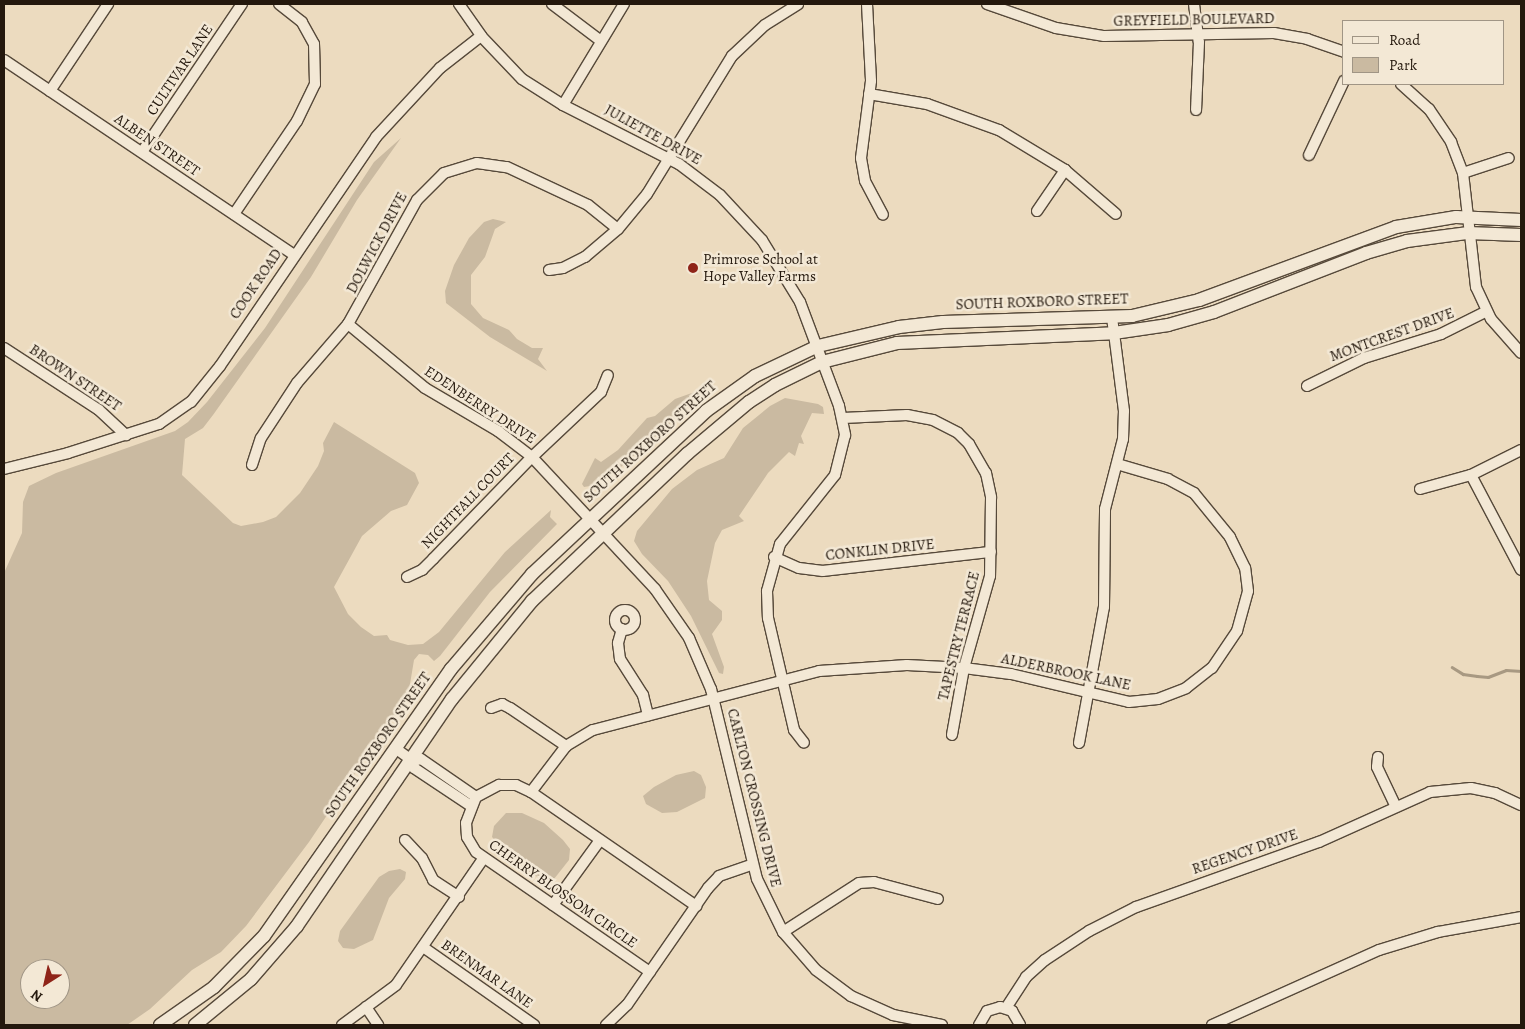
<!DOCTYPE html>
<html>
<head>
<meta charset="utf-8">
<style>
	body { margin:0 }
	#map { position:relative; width:1525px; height:1029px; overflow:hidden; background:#ecdbbf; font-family:Alegreya,serif }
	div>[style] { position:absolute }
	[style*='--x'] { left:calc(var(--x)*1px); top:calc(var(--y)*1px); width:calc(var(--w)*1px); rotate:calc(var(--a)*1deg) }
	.green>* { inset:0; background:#cabaa1 }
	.stream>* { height:2.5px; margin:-1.25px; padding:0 1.25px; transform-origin:1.25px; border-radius:1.25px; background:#a89982 }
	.roads { filter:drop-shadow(1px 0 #56493a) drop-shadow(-1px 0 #56493a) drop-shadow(0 1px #56493a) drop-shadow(0 -1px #56493a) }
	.minor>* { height:10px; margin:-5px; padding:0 5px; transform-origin:5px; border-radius:5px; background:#f3e8d5 }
	.minor>.ring { margin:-5px; padding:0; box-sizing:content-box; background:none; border:10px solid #f3e8d5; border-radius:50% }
	.tertiary>* { height:12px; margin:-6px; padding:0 6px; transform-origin:6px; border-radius:6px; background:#f3e8d5 }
	.dots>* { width:14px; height:14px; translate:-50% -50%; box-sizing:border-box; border:2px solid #f3e8d5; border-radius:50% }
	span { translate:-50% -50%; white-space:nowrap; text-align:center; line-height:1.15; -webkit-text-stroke:5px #f3e8d5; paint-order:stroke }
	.street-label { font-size:15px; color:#24180d }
	.poi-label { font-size:15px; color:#24180d }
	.left { translate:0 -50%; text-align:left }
	.frame { position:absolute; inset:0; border:5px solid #24180d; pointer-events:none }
	.legend { position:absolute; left:1342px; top:20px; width:162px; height:65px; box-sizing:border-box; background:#f3e8d5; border:1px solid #a09585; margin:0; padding:6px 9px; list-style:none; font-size:15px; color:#24180d }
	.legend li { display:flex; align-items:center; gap:10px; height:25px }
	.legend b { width:25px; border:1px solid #a09585 }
	.north { position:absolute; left:20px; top:959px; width:50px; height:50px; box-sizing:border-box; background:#f3e8d5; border:1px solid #a09585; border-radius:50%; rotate:215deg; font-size:14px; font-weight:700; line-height:20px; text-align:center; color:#24180d }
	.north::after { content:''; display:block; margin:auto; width:18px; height:22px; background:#8f2418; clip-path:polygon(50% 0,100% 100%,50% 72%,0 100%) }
</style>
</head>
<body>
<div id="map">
	<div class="green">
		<div style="clip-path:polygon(evenodd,401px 138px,357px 200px,311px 277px,213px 415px,203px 428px,185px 439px,182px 475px,233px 523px,241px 526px,263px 522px,276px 517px,300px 493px,318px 466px,324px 451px,323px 443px,334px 422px,415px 473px,419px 483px,407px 505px,391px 511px,362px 536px,334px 587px,348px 614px,361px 627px,374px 636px,387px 635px,390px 640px,408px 645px,423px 644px,439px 632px,505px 552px,551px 510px,550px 517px,557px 524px,490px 592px,440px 656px,434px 661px,428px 655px,419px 654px,414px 660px,407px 702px,385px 729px,309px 842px,246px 926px,221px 952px,192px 970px,150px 1009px,127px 1025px,4px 1025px,4px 573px,22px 533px,23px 502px,29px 486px,56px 473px,175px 431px,188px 422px,207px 402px,265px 328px,374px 162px,401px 138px,30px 969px,60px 969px,60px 999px,30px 999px,30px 969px)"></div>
		<div style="clip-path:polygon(493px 219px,506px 222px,495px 229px,485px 257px,471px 275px,471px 304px,483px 318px,509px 330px,517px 339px,532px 348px,543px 348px,538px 359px,547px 371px,490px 337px,446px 303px,445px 291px,454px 265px,469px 238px,484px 222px)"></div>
		<div style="clip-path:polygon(703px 389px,699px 398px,602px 484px,584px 487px,582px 484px,595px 458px,601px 462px,618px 450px,647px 418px,655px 416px,675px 399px)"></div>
		<div style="clip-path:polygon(785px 398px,818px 404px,823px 407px,824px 414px,812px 413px,801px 436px,804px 444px,799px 443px,795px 456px,789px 452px,768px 473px,739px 516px,744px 521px,722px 530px,715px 543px,707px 581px,709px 600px,722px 611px,722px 620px,712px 634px,724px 667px,723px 674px,719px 673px,691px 616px,668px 581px,642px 554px,634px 541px,637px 531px,672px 489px,697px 470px,724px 458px,743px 428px,770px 406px)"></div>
		<div style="clip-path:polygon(694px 771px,701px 775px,706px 787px,705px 798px,677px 812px,662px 813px,646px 804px,643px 796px,654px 787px,676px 775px)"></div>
		<div style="clip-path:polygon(506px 813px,522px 813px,544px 823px,563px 840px,570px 849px,569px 860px,554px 879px,547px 881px,522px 870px,492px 837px,494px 826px)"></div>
		<div style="clip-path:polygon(400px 869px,406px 872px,405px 879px,389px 898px,373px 940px,354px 949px,343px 948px,338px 941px,340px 931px,379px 877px,389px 871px)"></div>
	</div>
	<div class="stream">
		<div style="--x:1452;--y:667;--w:13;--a:32"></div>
		<div style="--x:1463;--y:674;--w:14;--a:8"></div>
		<div style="--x:1477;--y:676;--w:11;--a:5"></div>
		<div style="--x:1488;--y:677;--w:19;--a:-21"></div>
		<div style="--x:1506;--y:670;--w:15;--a:4"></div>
	</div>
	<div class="roads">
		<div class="minor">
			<div style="--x:459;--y:4;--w:39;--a:55"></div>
			<div style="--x:481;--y:36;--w:59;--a:46.4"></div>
			<div style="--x:522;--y:79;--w:49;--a:32.4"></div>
			<div style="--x:563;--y:105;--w:130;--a:27"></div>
			<div style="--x:679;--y:164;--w:51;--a:37.1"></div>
			<div style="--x:720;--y:195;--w:62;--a:47"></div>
			<div style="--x:762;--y:240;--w:73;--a:58.5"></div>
			<div style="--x:800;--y:302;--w:111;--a:69.4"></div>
			<div style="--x:839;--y:406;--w:30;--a:78"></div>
			<div style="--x:845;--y:435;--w:41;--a:104"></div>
			<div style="--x:835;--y:475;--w:88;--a:128.6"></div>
			<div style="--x:780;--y:544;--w:49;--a:105.5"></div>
			<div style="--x:767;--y:591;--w:27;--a:88"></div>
			<div style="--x:768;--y:618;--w:115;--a:76.9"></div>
			<div style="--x:794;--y:730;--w:16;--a:52"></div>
			<div style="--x:552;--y:4;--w:61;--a:37.1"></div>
			<div style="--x:867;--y:4;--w:77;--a:87"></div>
			<div style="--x:871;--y:81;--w:78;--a:97.4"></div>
			<div style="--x:861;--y:158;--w:23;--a:80"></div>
			<div style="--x:865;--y:181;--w:38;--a:62"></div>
			<div style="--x:987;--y:4;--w:73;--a:19.2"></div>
			<div style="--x:1056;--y:28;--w:49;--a:9.5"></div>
			<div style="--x:1104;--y:36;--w:170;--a:-1"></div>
			<div style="--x:1274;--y:33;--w:34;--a:10"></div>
			<div style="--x:1307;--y:39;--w:39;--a:19"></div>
			<div style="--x:1194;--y:4;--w:38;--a:83"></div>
			<div style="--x:1199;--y:42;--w:68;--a:92.5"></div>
			<div style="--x:4;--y:60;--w:349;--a:33.9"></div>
			<div style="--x:1401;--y:84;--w:38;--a:42"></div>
			<div style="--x:1429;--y:109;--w:40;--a:56"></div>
			<div style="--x:1451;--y:142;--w:33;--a:69"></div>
			<div style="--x:1463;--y:173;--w:115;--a:83.5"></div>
			<div style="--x:1476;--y:287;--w:35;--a:65"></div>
			<div style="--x:1491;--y:319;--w:45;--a:48.6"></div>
			<div style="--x:50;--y:91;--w:105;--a:-56.3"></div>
			<div style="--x:869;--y:94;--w:59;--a:9.8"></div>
			<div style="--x:927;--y:104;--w:77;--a:19.9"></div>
			<div style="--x:999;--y:130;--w:77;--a:31.2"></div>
			<div style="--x:1065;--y:170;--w:67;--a:40.8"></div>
			<div style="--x:563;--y:105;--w:118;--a:-58.9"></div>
			<div style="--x:142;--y:152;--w:179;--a:-56"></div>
			<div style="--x:1309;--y:155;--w:82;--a:-64.7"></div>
			<div style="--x:1463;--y:173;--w:48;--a:-18.1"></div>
			<div style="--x:1037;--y:211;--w:50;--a:-55.7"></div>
			<div style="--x:234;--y:214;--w:112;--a:-55.9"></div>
			<div style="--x:297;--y:121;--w:41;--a:-64.1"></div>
			<div style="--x:315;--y:84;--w:40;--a:-91.4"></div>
			<div style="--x:314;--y:44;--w:25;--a:-119"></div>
			<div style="--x:302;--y:22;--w:29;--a:-142"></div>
			<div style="--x:549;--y:270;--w:14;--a:-8"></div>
			<div style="--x:563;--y:268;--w:25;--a:-27"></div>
			<div style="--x:585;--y:257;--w:43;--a:-40.3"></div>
			<div style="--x:618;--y:229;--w:45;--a:-50.4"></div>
			<div style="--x:647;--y:194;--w:162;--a:-58.4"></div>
			<div style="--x:732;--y:56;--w:45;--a:-43.2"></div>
			<div style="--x:765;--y:25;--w:39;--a:-32"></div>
			<div style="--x:348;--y:324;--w:100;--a:39.7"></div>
			<div style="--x:425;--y:388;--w:85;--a:30.5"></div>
			<div style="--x:498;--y:431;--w:43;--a:37.4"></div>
			<div style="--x:532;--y:457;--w:180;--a:47"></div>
			<div style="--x:655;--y:589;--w:60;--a:55.2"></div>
			<div style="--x:689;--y:638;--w:56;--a:66.7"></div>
			<div style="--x:711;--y:689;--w:195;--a:76.4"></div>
			<div style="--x:757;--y:879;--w:59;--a:63.9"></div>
			<div style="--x:783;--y:932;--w:50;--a:49"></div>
			<div style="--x:816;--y:970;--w:44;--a:36.6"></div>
			<div style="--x:851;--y:996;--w:46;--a:24.3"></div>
			<div style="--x:893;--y:1015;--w:50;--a:11.5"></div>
			<div style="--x:4;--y:348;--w:113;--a:33.1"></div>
			<div style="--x:99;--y:410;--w:37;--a:43"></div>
			<div style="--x:1307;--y:386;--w:64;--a:-26.2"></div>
			<div style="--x:1364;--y:358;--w:81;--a:-17.3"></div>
			<div style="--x:1441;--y:334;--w:51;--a:-26.6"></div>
			<div style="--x:843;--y:418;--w:64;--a:-2.7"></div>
			<div style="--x:907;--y:415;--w:26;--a:11"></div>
			<div style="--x:933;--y:420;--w:28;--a:27"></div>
			<div style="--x:958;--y:433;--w:16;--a:45"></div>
			<div style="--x:969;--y:444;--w:34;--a:60"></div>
			<div style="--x:986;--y:473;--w:25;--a:78"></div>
			<div style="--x:991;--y:497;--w:79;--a:90.7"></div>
			<div style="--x:990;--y:576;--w:96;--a:105.8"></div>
			<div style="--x:964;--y:668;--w:68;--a:100.2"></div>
			<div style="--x:252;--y:465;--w:28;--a:-72"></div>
			<div style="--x:261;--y:438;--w:66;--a:-56.8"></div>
			<div style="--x:297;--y:383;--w:78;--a:-49.2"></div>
			<div style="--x:348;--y:324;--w:142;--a:-60.9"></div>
			<div style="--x:417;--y:200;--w:38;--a:-45"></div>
			<div style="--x:444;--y:173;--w:34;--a:-17"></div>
			<div style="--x:477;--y:163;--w:30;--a:8"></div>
			<div style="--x:507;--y:167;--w:89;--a:25.1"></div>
			<div style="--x:588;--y:205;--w:38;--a:39"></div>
			<div style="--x:4;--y:469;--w:66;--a:-14"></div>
			<div style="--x:68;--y:453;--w:96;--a:-17.7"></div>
			<div style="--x:159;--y:424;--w:39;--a:-35"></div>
			<div style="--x:191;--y:402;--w:46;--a:-51.1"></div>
			<div style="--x:220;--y:366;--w:277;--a:-55.7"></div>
			<div style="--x:376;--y:137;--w:94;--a:-47.2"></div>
			<div style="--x:440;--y:68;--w:52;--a:-38"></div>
			<div style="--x:1471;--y:475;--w:107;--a:62.2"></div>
			<div style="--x:1420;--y:489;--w:53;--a:-15.4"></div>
			<div style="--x:1471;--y:475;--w:56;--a:-26.6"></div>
			<div style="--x:774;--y:557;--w:27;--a:24"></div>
			<div style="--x:799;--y:568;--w:24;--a:7"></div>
			<div style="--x:823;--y:571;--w:169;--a:-6.5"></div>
			<div style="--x:407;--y:577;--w:17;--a:-25"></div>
			<div style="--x:422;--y:570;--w:16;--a:-45"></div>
			<div style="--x:433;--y:559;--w:142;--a:-45.9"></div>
			<div style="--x:532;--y:457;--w:95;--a:-43.3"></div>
			<div style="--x:601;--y:392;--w:18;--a:-68"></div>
			<div class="ring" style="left:615px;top:610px;width:10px;height:10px"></div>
			<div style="--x:622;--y:629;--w:15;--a:106"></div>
			<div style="--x:618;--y:643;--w:16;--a:83"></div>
			<div style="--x:620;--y:659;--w:43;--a:57.4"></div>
			<div style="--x:643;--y:695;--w:21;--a:76"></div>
			<div style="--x:491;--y:708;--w:12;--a:-20"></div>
			<div style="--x:502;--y:704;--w:9;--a:27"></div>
			<div style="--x:510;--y:708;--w:68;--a:34.2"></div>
			<div style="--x:1079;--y:743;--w:138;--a:-79.6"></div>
			<div style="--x:1104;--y:607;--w:98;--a:-89.4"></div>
			<div style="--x:1105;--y:509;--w:72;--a:-75.6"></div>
			<div style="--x:1123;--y:439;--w:28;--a:-88"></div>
			<div style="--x:1124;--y:411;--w:95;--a:-97.3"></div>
			<div style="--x:395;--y:748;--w:22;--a:36"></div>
			<div style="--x:413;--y:761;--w:7;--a:82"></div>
			<div style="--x:414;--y:768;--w:69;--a:33.7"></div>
			<div style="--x:1378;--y:757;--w:10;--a:96"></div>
			<div style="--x:1377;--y:767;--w:44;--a:64.6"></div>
			<div style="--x:413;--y:761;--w:8;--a:-14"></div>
			<div style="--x:421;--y:759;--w:67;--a:34.6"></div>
			<div style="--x:531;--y:792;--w:58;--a:-52.7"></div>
			<div style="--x:566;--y:746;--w:31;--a:-31"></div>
			<div style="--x:593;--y:730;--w:234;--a:-14.6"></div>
			<div style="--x:819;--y:671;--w:88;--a:-3.9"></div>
			<div style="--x:907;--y:665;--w:57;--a:3"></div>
			<div style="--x:964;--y:668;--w:47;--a:7.3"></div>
			<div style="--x:1011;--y:674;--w:121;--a:13.3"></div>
			<div style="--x:1129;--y:702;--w:29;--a:-6"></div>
			<div style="--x:1158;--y:699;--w:30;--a:-21"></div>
			<div style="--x:1186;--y:688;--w:33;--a:-38"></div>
			<div style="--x:1212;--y:668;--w:45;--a:-56"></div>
			<div style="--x:1237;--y:631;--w:41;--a:-74.6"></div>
			<div style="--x:1248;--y:591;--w:23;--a:-97"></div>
			<div style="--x:1245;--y:568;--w:34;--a:-116"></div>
			<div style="--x:1230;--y:537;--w:57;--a:-129.3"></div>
			<div style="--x:1194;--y:493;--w:30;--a:-152"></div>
			<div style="--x:1168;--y:479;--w:53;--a:-163.6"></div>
			<div style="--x:405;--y:840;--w:25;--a:47"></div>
			<div style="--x:422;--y:858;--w:25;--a:63"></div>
			<div style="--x:433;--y:880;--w:31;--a:33"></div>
			<div style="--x:553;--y:905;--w:80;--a:-54.1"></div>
			<div style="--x:783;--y:932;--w:90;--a:-32.8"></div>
			<div style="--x:859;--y:883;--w:15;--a:-4"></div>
			<div style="--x:874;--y:882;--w:66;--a:14.9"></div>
			<div style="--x:423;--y:947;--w:136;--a:35.1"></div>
			<div style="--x:650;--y:972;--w:211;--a:-145.4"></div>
			<div style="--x:476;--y:852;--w:17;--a:-121"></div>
			<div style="--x:467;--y:837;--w:14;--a:-94"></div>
			<div style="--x:466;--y:823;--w:28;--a:-69"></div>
			<div style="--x:476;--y:797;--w:26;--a:-28"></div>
			<div style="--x:499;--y:785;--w:17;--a:0"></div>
			<div style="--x:516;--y:785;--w:17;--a:25"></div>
			<div style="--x:531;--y:792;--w:201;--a:34.6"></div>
			<div style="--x:366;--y:1007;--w:22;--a:56"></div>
			<div style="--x:1006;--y:1008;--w:37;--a:-57"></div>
			<div style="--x:1026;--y:977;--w:25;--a:-42"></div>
			<div style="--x:1045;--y:960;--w:53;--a:-33.4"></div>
			<div style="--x:1089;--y:931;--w:53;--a:-27.1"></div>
			<div style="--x:1136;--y:907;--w:194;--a:-19.6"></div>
			<div style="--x:1319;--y:842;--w:122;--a:-24.2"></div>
			<div style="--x:1430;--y:792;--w:41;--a:-5.6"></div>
			<div style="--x:1471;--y:788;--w:25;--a:12"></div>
			<div style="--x:1495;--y:793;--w:29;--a:25"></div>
			<div style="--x:342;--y:1025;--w:67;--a:-36.5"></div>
			<div style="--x:396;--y:985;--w:153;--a:-55.4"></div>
			<div style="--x:606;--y:1025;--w:29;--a:-44"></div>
			<div style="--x:627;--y:1005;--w:142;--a:-55.3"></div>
			<div style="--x:708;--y:888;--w:16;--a:-47"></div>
			<div style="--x:719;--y:876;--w:36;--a:-19"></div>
			<div style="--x:979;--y:1025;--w:16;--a:-60"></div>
			<div style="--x:987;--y:1011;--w:14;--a:-17"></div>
			<div style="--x:1000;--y:1007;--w:13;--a:18"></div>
			<div style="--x:1012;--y:1011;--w:16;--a:60"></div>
			<div style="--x:1212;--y:1025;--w:183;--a:-24.2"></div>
			<div style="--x:1379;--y:950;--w:62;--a:-17"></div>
			<div style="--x:1438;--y:932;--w:84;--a:-10.2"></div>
		</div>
		<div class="tertiary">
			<div style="--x:160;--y:1025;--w:66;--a:-35.1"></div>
			<div style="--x:214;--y:987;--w:71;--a:-45.6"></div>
			<div style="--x:264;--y:936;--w:326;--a:-55"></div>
			<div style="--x:451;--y:669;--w:125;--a:-49.5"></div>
			<div style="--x:532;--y:574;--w:238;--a:-43.1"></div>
			<div style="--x:706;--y:411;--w:60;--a:-35.5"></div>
			<div style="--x:755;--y:376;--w:70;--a:-25.5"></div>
			<div style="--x:818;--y:346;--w:83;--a:-13.2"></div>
			<div style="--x:899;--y:327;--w:44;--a:-6.5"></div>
			<div style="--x:943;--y:322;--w:189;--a:-1.8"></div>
			<div style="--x:1132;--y:316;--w:69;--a:-13.4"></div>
			<div style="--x:1199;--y:300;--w:210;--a:-20.3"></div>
			<div style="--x:1396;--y:227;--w:61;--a:-9.5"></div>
			<div style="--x:1456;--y:217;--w:65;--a:2.6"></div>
			<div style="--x:195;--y:1025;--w:72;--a:-39.4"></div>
			<div style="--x:251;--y:979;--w:70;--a:-49"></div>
			<div style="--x:297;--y:926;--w:275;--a:-55.7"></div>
			<div style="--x:452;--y:699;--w:127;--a:-50.8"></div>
			<div style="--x:532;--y:601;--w:214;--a:-43.5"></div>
			<div style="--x:687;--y:454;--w:81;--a:-40"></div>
			<div style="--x:749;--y:402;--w:31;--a:-33"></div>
			<div style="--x:775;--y:385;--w:52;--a:-26.1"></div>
			<div style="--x:822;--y:362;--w:77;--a:-14.2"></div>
			<div style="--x:897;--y:343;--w:217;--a:-2.6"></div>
			<div style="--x:1114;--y:333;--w:55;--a:-8.4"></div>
			<div style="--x:1168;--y:325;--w:48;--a:-15.8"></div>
			<div style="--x:1214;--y:312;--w:163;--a:-21.2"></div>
			<div style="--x:1366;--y:253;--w:43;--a:-16.3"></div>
			<div style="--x:1407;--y:241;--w:62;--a:-7.5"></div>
			<div style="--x:1468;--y:233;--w:53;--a:2.2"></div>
		</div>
	</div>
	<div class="dots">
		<div style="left:693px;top:268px;background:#8f2418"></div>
	</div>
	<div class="street-label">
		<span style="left:1194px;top:20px;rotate:-1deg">GREYFIELD BOULEVARD</span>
		<span style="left:180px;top:70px;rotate:-56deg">CULTIVAR LANE</span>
		<span style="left:653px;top:135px;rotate:29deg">JULIETTE DRIVE</span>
		<span style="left:157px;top:145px;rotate:34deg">ALBEN STREET</span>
		<span style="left:377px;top:243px;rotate:-62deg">DOLWICK DRIVE</span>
		<span style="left:256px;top:284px;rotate:-56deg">COOK ROAD</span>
		<span style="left:1042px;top:302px;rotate:-2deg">SOUTH ROXBORO STREET</span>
		<span style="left:1392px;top:335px;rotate:-20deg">MONTCREST DRIVE</span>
		<span style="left:75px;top:378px;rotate:34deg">BROWN STREET</span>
		<span style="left:480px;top:405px;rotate:33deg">EDENBERRY DRIVE</span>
		<span style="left:650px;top:442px;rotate:-42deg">SOUTH ROXBORO STREET</span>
		<span style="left:468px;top:501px;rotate:-46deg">NIGHTFALL COURT</span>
		<span style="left:880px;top:550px;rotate:-6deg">CONKLIN DRIVE</span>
		<span style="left:959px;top:636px;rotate:-76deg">TAPESTRY TERRACE</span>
		<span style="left:1066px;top:672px;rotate:12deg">ALDERBROOK LANE</span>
		<span style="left:378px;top:745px;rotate:-55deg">SOUTH ROXBORO STREET</span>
		<span style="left:754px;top:798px;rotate:76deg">CARLTON CROSSING DRIVE</span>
		<span style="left:1245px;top:852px;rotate:-19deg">REGENCY DRIVE</span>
		<span style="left:563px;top:894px;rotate:35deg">CHERRY BLOSSOM CIRCLE</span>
		<span style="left:487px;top:974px;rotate:35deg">BRENMAR LANE</span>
	</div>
	<div class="poi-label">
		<span class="left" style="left:703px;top:268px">Primrose School at<br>Hope Valley Farms</span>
	</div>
	<div class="frame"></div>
	<ul class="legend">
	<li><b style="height:6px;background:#f3e8d5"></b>Road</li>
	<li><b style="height:14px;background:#cabaa1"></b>Park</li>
	</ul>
	<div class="north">N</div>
</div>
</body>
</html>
